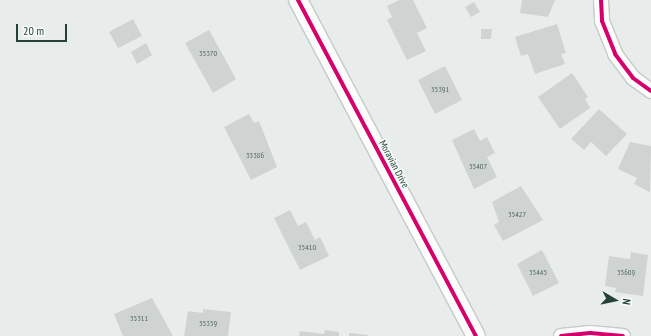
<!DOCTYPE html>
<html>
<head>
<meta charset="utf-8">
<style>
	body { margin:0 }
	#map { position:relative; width:651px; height:336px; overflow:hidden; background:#e8edeb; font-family:"PT Sans Narrow",sans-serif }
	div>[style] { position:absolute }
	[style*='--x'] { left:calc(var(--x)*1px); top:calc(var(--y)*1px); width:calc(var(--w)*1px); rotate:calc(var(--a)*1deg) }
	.building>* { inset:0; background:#cfd4d2 }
	.roads { filter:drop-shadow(1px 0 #c5cac8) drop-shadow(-1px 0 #c5cac8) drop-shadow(0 1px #c5cac8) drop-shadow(0 -1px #c5cac8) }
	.minor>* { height:14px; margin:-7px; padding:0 7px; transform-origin:7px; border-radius:7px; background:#fcfcfc }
	.tertiary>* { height:18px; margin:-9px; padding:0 9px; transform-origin:9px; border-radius:9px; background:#fcfcfc }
	.cycleway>* { height:4px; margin:-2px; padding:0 2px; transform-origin:2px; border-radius:2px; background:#d6006c }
	span { translate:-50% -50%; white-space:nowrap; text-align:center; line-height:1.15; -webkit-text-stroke:3px #f7fbf9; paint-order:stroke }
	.number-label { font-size:8px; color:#506761 }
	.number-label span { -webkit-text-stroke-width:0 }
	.street-label { font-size:10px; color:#24423a }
	.north { position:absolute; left:595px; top:280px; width:40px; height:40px; -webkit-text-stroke:3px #f7fbf9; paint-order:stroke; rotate:99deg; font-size:11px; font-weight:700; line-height:16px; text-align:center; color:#24423a }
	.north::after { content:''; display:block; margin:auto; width:14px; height:18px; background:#24423a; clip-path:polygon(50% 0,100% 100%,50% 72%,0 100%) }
	.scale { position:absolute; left:16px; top:24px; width:51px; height:18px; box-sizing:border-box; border:2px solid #24423a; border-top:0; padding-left:5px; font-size:12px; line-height:14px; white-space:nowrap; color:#24423a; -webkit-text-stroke:3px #f7fbf9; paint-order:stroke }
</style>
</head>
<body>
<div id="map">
	<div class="building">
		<div style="clip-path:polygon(399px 0,413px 0,427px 28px,417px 33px,426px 51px,407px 60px,387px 20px,392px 17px,387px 6px)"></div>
		<div style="clip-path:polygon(522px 0,555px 0,548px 17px,520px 13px)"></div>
		<div style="clip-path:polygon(474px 2px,480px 12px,471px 17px,465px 7px)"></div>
		<div style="clip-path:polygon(133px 19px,142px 36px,118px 48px,109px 32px)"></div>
		<div style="clip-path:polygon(557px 24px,566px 53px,561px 54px,565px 64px,535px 74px,528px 54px,521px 56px,515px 37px)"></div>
		<div style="clip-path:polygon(481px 29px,492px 29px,491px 39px,481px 39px)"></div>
		<div style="clip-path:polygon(209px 30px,236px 79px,213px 93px,185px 43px)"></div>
		<div style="clip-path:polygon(146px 43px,152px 55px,137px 64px,131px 52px)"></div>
		<div style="clip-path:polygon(445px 66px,462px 100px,435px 114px,418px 80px)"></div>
		<div style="clip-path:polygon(572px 73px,588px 97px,585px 99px,590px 108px,560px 129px,538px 97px)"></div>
		<div style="clip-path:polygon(599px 109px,627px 134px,606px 156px,591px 142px,584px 150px,571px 139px)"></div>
		<div style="clip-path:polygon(249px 114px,254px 123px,259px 121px,277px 167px,251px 180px,224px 127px)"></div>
		<div style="clip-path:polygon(474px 129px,480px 141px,487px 137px,495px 153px,487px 157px,497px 177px,474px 189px,452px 140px)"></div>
		<div style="clip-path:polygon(630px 142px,651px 146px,650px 192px,634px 184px,637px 178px,618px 169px)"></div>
		<div style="clip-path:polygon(521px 186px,543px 220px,503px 241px,494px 225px,499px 222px,492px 202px)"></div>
		<div style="clip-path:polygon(290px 210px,298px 226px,306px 222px,315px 240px,320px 237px,329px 256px,300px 270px,274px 218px)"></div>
		<div style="clip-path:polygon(542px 250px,559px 283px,533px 296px,517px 264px)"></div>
		<div style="clip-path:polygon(631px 252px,648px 255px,643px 296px,615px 292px,616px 288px,605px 286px,609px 256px,630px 259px)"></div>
		<div style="clip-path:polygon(152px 298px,173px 336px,123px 336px,114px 314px)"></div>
		<div style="clip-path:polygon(203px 309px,231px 312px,228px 336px,184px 336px,188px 311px,203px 313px)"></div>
		<div style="clip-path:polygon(325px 330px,339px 332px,339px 336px,299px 336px,300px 331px,324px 334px)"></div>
		<div style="clip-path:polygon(349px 333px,369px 335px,368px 336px,349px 336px)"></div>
	</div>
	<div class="roads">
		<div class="minor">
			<div style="--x:601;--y:0;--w:21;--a:87"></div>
			<div style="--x:602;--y:21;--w:35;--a:68"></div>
			<div style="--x:615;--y:54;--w:30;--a:53"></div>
			<div style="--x:633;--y:78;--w:22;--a:36"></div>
			<div style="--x:561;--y:336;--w:29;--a:-6"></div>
			<div style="--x:590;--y:333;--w:33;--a:5"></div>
		</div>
		<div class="tertiary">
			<div style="--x:298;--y:0;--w:380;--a:62.1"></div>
		</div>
	</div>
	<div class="cycleway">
		<div style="--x:298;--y:0;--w:380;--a:62.1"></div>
		<div style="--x:601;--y:0;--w:21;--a:87"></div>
		<div style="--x:602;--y:21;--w:35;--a:68"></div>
		<div style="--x:615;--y:54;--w:30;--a:53"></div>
		<div style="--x:633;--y:78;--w:22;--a:36"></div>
		<div style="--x:561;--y:336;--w:29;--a:-6"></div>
		<div style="--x:590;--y:333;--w:33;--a:5"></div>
	</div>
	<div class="number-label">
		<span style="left:208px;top:54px">35370</span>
		<span style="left:440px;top:90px">35391</span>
		<span style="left:255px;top:156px">35386</span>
		<span style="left:478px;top:167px">35407</span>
		<span style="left:517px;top:215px">35427</span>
		<span style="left:307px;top:248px">35410</span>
		<span style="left:538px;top:273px">35445</span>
		<span style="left:626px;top:273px">35609</span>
		<span style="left:139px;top:319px">35311</span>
		<span style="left:208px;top:324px">35339</span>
	</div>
	<div class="street-label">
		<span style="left:394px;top:164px;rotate:62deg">Moravian Drive</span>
	</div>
	<div class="north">N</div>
	<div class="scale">20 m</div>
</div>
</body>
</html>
